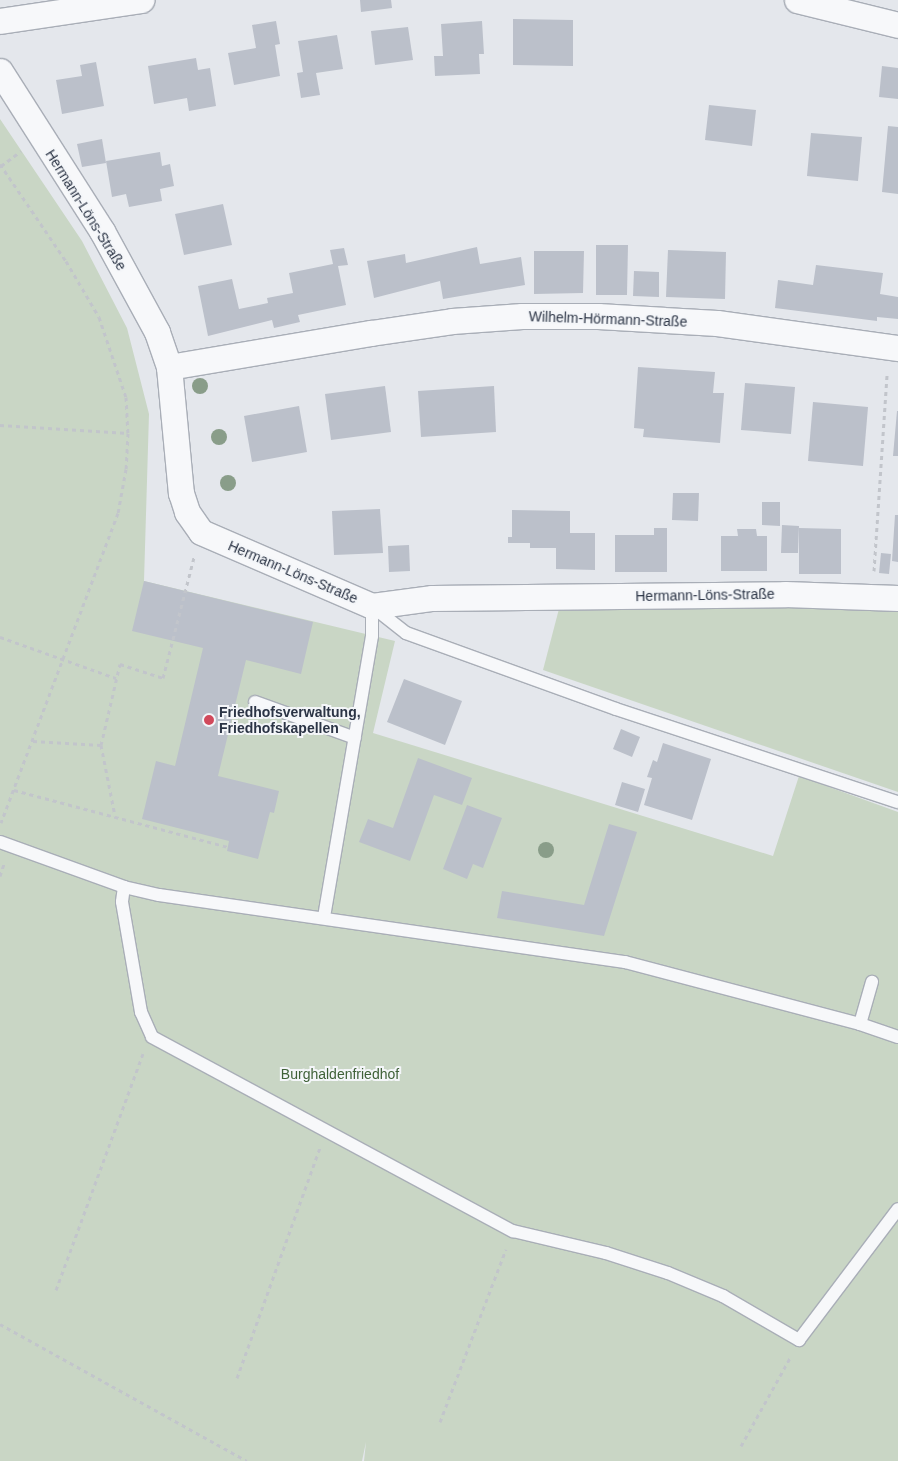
<!DOCTYPE html>
<html>
<head>
<meta charset="utf-8">
<style>
	body { margin:0 }
	#map { position:relative; width:898px; height:1461px; overflow:hidden; background:#e4e7ec; font-family:Arial,sans-serif }
	div>[style] { position:absolute }
	[style*='--x'] { left:calc(var(--x)*1px); top:calc(var(--y)*1px); width:calc(var(--w)*1px); rotate:calc(var(--a)*1deg) }
	.green>* { inset:0; background:#c9d6c5 }
	.building>* { inset:0; background:#bbc0ca }
	.path>* { height:3px; margin-top:-1.5px; transform-origin:0; background:repeating-linear-gradient(90deg,#c2c5cb 0 4px,transparent 0 8px) }
	.roads { filter:drop-shadow(1px 0 #a9aeb7) drop-shadow(-1px 0 #a9aeb7) drop-shadow(0 1px #a9aeb7) drop-shadow(0 -1px #a9aeb7) }
	.service>* { height:12px; margin:-6px; padding:0 6px; transform-origin:6px; border-radius:6px; background:#f7f8fa }
	.minor>* { height:25px; margin:-12.5px; padding:0 12.5px; transform-origin:12.5px; border-radius:12.5px; background:#f7f8fa }
	.trees>* { width:16px; height:16px; margin:-8px; border-radius:50%; background:#899d89 }
	.dots>* { width:14px; height:14px; translate:-50% -50%; box-sizing:border-box; border:2px solid #f4f6f9; border-radius:50% }
	span { translate:-50% -50%; white-space:nowrap; text-align:center; line-height:1.15; -webkit-text-stroke:4px #f4f6f9; paint-order:stroke }
	.street-label { font-size:14px; color:#2b3445 }
	.poi-label { font-size:14px; color:#2b3445; font-weight:700 }
	.left { translate:0 -50%; text-align:left }
	.park-label { font-size:14px; color:#3f6138 }
</style>
</head>
<body>
<div id="map">
	<div class="green">
		<div style="clip-path:polygon(0 119px,82px 241px,127px 328px,149px 414px,144px 581px,395px 641px,373px 733px,773px 856px,799px 776px,898px 812px,898px 1461px,364px 1461px,366px 1442px,362px 1461px,0 1461px)"></div>
		<div style="clip-path:polygon(560px 605px,898px 607px,898px 792px,543px 670px)"></div>
	</div>
	<div class="building">
		<div style="clip-path:polygon(360px 0,391px 0,392px 8px,361px 12px)"></div>
		<div style="clip-path:polygon(513px 19px,573px 20px,573px 66px,513px 65px)"></div>
		<div style="clip-path:polygon(276px 21px,280px 44px,275px 45px,280px 76px,234px 85px,228px 53px,256px 48px,252px 25px)"></div>
		<div style="clip-path:polygon(482px 21px,484px 54px,479px 54px,480px 74px,435px 76px,434px 56px,443px 56px,441px 24px)"></div>
		<div style="clip-path:polygon(408px 27px,413px 60px,375px 65px,371px 31px)"></div>
		<div style="clip-path:polygon(337px 35px,343px 69px,316px 73px,320px 95px,301px 98px,297px 73px,303px 72px,298px 41px)"></div>
		<div style="clip-path:polygon(196px 58px,198px 70px,210px 68px,216px 106px,189px 111px,187px 98px,154px 104px,148px 66px)"></div>
		<div style="clip-path:polygon(96px 62px,104px 106px,62px 114px,56px 80px,82px 76px,80px 65px)"></div>
		<div style="clip-path:polygon(882px 66px,898px 68px,898px 99px,879px 97px)"></div>
		<div style="clip-path:polygon(709px 105px,756px 110px,752px 146px,705px 140px)"></div>
		<div style="clip-path:polygon(888px 126px,898px 127px,898px 194px,882px 192px)"></div>
		<div style="clip-path:polygon(811px 133px,862px 137px,858px 181px,807px 176px)"></div>
		<div style="clip-path:polygon(102px 139px,106px 163px,82px 167px,77px 144px)"></div>
		<div style="clip-path:polygon(160px 152px,162px 166px,170px 164px,174px 186px,160px 189px,162px 201px,129px 207px,126px 194px,112px 197px,106px 161px)"></div>
		<div style="clip-path:polygon(223px 204px,232px 245px,184px 255px,175px 214px)"></div>
		<div style="clip-path:polygon(596px 245px,628px 245px,627px 295px,596px 295px)"></div>
		<div style="clip-path:polygon(477px 247px,480px 264px,521px 257px,525px 285px,443px 299px,440px 281px,374px 298px,367px 261px,405px 254px,406px 263px)"></div>
		<div style="clip-path:polygon(344px 248px,348px 265px,338px 266px,346px 305px,298px 315px,300px 322px,274px 328px,272px 320px,208px 336px,198px 286px,232px 279px,239px 309px,268px 303px,267px 298px,293px 293px,289px 273px,333px 264px,330px 250px)"></div>
		<div style="clip-path:polygon(668px 250px,726px 252px,725px 299px,666px 297px)"></div>
		<div style="clip-path:polygon(534px 251px,584px 251px,583px 293px,534px 294px)"></div>
		<div style="clip-path:polygon(816px 265px,883px 273px,880px 294px,898px 297px,898px 319px,877px 317px,877px 321px,775px 308px,778px 280px,813px 285px)"></div>
		<div style="clip-path:polygon(634px 271px,659px 272px,659px 297px,633px 296px)"></div>
		<div style="clip-path:polygon(638px 367px,715px 372px,713px 393px,724px 393px,720px 443px,643px 437px,644px 429px,634px 428px)"></div>
		<div style="clip-path:polygon(745px 383px,795px 387px,791px 434px,741px 430px)"></div>
		<div style="clip-path:polygon(385px 386px,391px 432px,331px 440px,325px 394px)"></div>
		<div style="clip-path:polygon(494px 386px,496px 432px,421px 437px,418px 391px)"></div>
		<div style="clip-path:polygon(813px 402px,868px 407px,863px 466px,808px 461px)"></div>
		<div style="clip-path:polygon(299px 406px,307px 452px,252px 462px,244px 416px)"></div>
		<div style="clip-path:polygon(897px 411px,898px 411px,898px 456px,893px 456px)"></div>
		<div style="clip-path:polygon(673px 493px,699px 493px,698px 521px,672px 520px)"></div>
		<div style="clip-path:polygon(762px 502px,780px 502px,780px 526px,762px 525px)"></div>
		<div style="clip-path:polygon(380px 509px,383px 553px,334px 555px,332px 511px)"></div>
		<div style="clip-path:polygon(512px 510px,570px 511px,570px 533px,595px 533px,595px 570px,556px 569px,556px 548px,530px 548px,530px 543px,508px 543px,508px 537px,512px 537px)"></div>
		<div style="clip-path:polygon(895px 515px,898px 515px,898px 562px,892px 561px)"></div>
		<div style="clip-path:polygon(782px 525px,799px 526px,798px 553px,781px 553px)"></div>
		<div style="clip-path:polygon(654px 528px,667px 528px,667px 572px,615px 572px,615px 535px,654px 535px)"></div>
		<div style="clip-path:polygon(799px 528px,841px 529px,841px 574px,799px 574px)"></div>
		<div style="clip-path:polygon(737px 529px,756px 529px,757px 536px,767px 536px,767px 571px,721px 571px,721px 536px,738px 536px)"></div>
		<div style="clip-path:polygon(409px 545px,410px 571px,389px 572px,388px 546px)"></div>
		<div style="clip-path:polygon(881px 553px,891px 554px,889px 574px,879px 573px)"></div>
		<div style="clip-path:polygon(144px 581px,313px 622px,301px 674px,246px 660px,218px 776px,279px 791px,274px 813px,270px 812px,258px 859px,227px 851px,229px 841px,142px 819px,156px 761px,175px 766px,203px 648px,132px 631px)"></div>
		<div style="clip-path:polygon(404px 679px,462px 701px,445px 745px,387px 722px)"></div>
		<div style="clip-path:polygon(621px 729px,640px 737px,632px 757px,613px 749px)"></div>
		<div style="clip-path:polygon(663px 743px,711px 759px,692px 820px,644px 805px,652px 778px,647px 777px,653px 760px,657px 762px)"></div>
		<div style="clip-path:polygon(418px 758px,472px 778px,462px 805px,434px 795px,410px 861px,359px 842px,368px 819px,393px 828px)"></div>
		<div style="clip-path:polygon(622px 782px,645px 789px,638px 812px,615px 805px)"></div>
		<div style="clip-path:polygon(467px 805px,502px 818px,483px 868px,473px 864px,467px 879px,443px 869px)"></div>
		<div style="clip-path:polygon(609px 824px,637px 832px,604px 936px,497px 918px,502px 891px,584px 905px)"></div>
	</div>
	<div class="path">
		<div style="--x:0;--y:164;--w:117;--a:55.8"></div>
		<div style="--x:66;--y:261;--w:65;--a:59.5"></div>
		<div style="--x:99;--y:317;--w:84;--a:71.4"></div>
		<div style="--x:126;--y:397;--w:36;--a:87"></div>
		<div style="--x:128;--y:433;--w:36;--a:93"></div>
		<div style="--x:126;--y:469;--w:45;--a:100.3"></div>
		<div style="--x:118;--y:513;--w:331;--a:110.7"></div>
		<div style="--x:1;--y:166;--w:25;--a:-37"></div>
		<div style="--x:0;--y:425;--w:128;--a:3.6"></div>
		<div style="--x:874;--y:571;--w:198;--a:-86.2"></div>
		<div style="--x:0;--y:637;--w:123;--a:19.5"></div>
		<div style="--x:33;--y:741;--w:68;--a:3.4"></div>
		<div style="--x:101;--y:745;--w:83;--a:-76.8"></div>
		<div style="--x:120;--y:664;--w:45;--a:18"></div>
		<div style="--x:163;--y:678;--w:125;--a:-75.6"></div>
		<div style="--x:101;--y:745;--w:72;--a:78.8"></div>
		<div style="--x:14;--y:790;--w:221;--a:14.9"></div>
		<div style="--x:0;--y:876;--w:13;--a:-72"></div>
		<div style="--x:56;--y:1290;--w:252;--a:-69.8"></div>
		<div style="--x:0;--y:1324;--w:282;--a:29"></div>
		<div style="--x:237;--y:1378;--w:245;--a:-70.2"></div>
		<div style="--x:440;--y:1422;--w:185;--a:-69.1"></div>
		<div style="--x:741;--y:1446;--w:103;--a:-60.9"></div>
	</div>
	<div class="roads">
		<div class="service">
			<div style="--x:373;--y:607;--w:42;--a:38.2"></div>
			<div style="--x:406;--y:633;--w:223;--a:19.9"></div>
			<div style="--x:616;--y:709;--w:297;--a:18.3"></div>
			<div style="--x:255;--y:702;--w:106;--a:19.8"></div>
			<div style="--x:0;--y:842;--w:132;--a:19.9"></div>
			<div style="--x:124;--y:887;--w:36;--a:13"></div>
			<div style="--x:159;--y:895;--w:471;--a:8.2"></div>
			<div style="--x:625;--y:962;--w:243;--a:14.8"></div>
			<div style="--x:860;--y:1024;--w:44;--a:-74.1"></div>
			<div style="--x:124;--y:887;--w:15;--a:98"></div>
			<div style="--x:122;--y:902;--w:112;--a:80.2"></div>
			<div style="--x:141;--y:1012;--w:27;--a:66"></div>
			<div style="--x:152;--y:1037;--w:410;--a:28.3"></div>
			<div style="--x:513;--y:1231;--w:96;--a:13.3"></div>
			<div style="--x:606;--y:1253;--w:65;--a:17.9"></div>
			<div style="--x:668;--y:1273;--w:60;--a:22.7"></div>
			<div style="--x:723;--y:1296;--w:88;--a:30.1"></div>
			<div style="--x:799;--y:1340;--w:164;--a:-52.9"></div>
			<div style="--x:324;--y:917;--w:285;--a:-80.3"></div>
			<div style="--x:372;--y:636;--w:30;--a:-90"></div>
			<div style="--x:860;--y:1024;--w:40;--a:18.9"></div>
		</div>
		<div class="minor">
			<div style="--x:797;--y:0;--w:104;--a:13.9"></div>
			<div style="--x:0;--y:21;--w:143;--a:-8.5"></div>
			<div style="--x:0;--y:71;--w:190;--a:57.5"></div>
			<div style="--x:102;--y:231;--w:115;--a:61.4"></div>
			<div style="--x:157;--y:332;--w:37;--a:71"></div>
			<div style="--x:169;--y:367;--w:127;--a:84.6"></div>
			<div style="--x:181;--y:493;--w:20;--a:72"></div>
			<div style="--x:187;--y:512;--w:24;--a:55"></div>
			<div style="--x:201;--y:532;--w:186;--a:23.4"></div>
			<div style="--x:372;--y:606;--w:61;--a:-7.6"></div>
			<div style="--x:432;--y:598;--w:353;--a:-0.6"></div>
			<div style="--x:785;--y:594;--w:113;--a:2"></div>
			<div style="--x:169;--y:367;--w:205;--a:-9.6"></div>
			<div style="--x:371;--y:333;--w:82;--a:-8.4"></div>
			<div style="--x:452;--y:321;--w:70;--a:-4.1"></div>
			<div style="--x:522;--y:316;--w:76;--a:0"></div>
			<div style="--x:598;--y:316;--w:119;--a:3.4"></div>
			<div style="--x:717;--y:323;--w:183;--a:7.9"></div>
		</div>
	</div>
	<div class="trees">
		<div style="left:200px;top:386px"></div>
		<div style="left:219px;top:437px"></div>
		<div style="left:228px;top:483px"></div>
		<div style="left:546px;top:850px"></div>
	</div>
	<div class="dots">
		<div style="left:209px;top:720px;background:#d1495b"></div>
	</div>
	<div class="street-label">
		<span style="left:86px;top:210px;rotate:58deg">Hermann-Löns-Straße</span>
		<span style="left:608px;top:319px;rotate:2deg">Wilhelm-Hörmann-Straße</span>
		<span style="left:293px;top:572px;rotate:23deg">Hermann-Löns-Straße</span>
		<span style="left:705px;top:595px;rotate:-1deg">Hermann-Löns-Straße</span>
	</div>
	<div class="poi-label">
		<span class="left" style="left:219px;top:720px">Friedhofsverwaltung,<br>Friedhofskapellen</span>
	</div>
	<div class="park-label">
		<span style="left:340px;top:1074px">Burghaldenfriedhof</span>
	</div>
</div>
</body>
</html>
